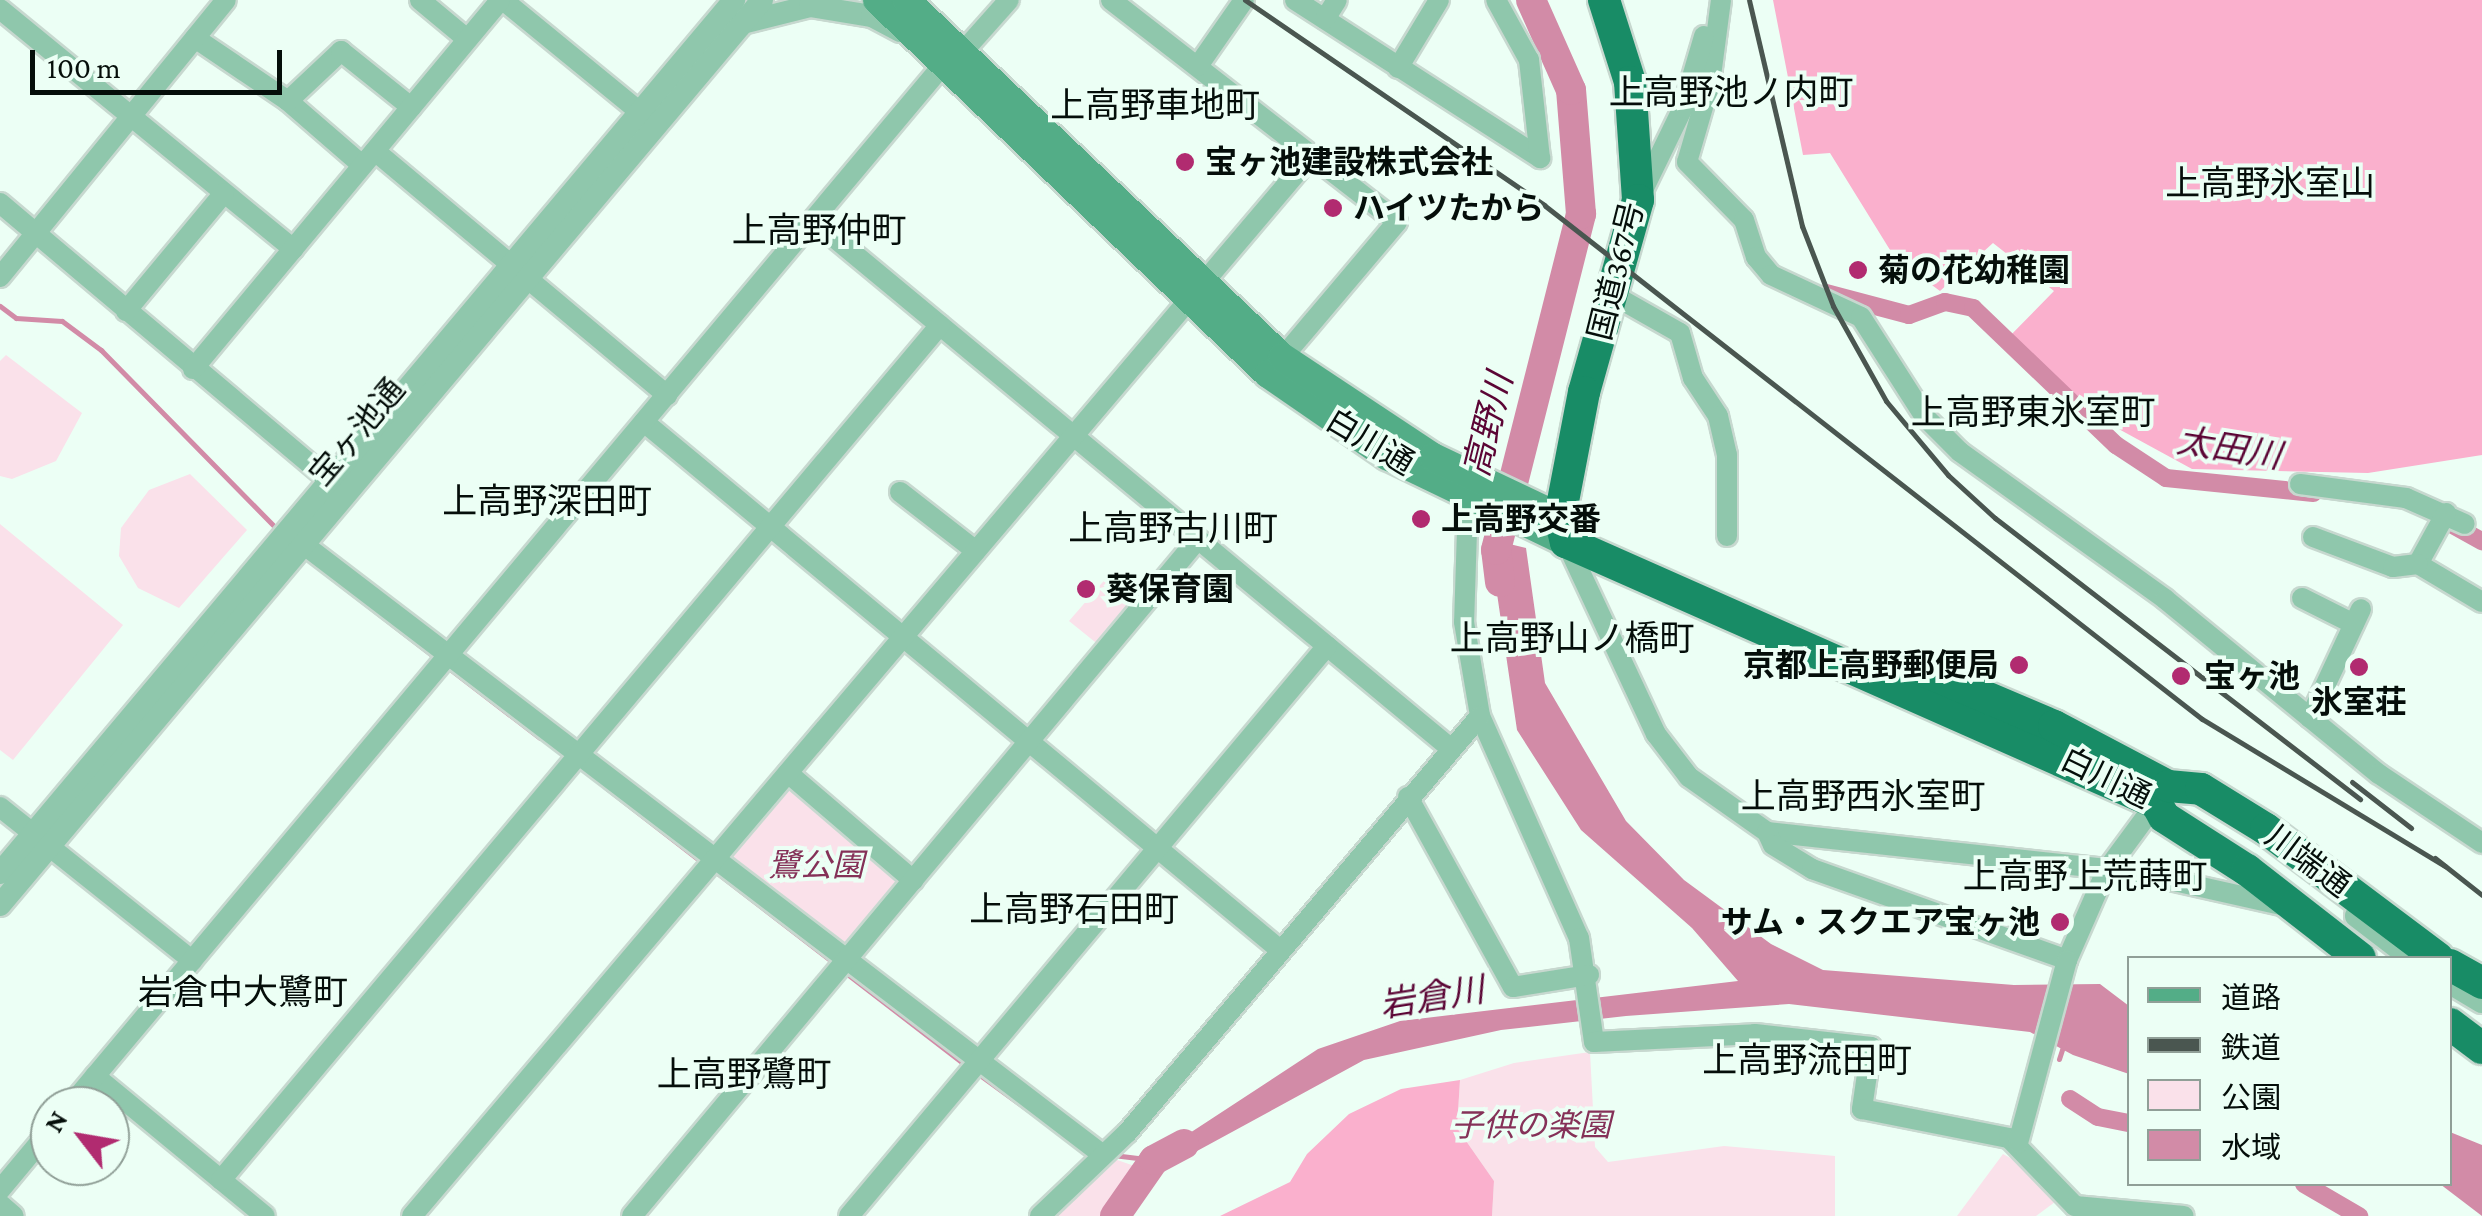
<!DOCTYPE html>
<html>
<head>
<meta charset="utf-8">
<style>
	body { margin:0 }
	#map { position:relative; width:2482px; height:1216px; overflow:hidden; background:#ecfff5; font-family:"Crimson Pro","Noto Sans JP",serif }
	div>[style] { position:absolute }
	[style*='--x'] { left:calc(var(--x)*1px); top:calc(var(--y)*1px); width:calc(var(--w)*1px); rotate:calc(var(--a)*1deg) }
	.green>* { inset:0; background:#fae1ea }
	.forest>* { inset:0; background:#fab0cd }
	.water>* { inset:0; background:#d28ba7 }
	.stream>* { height:5px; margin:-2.5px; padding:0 2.5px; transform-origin:2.5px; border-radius:2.5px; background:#d28ba7 }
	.canal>* { height:18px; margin:-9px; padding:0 9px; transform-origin:9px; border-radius:9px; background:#d28ba7 }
	.river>* { height:30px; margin:-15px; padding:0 15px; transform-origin:15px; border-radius:15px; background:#d28ba7 }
	.roads { filter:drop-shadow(2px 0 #c7d8cf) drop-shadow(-2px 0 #c7d8cf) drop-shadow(0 2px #c7d8cf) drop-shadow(0 -2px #c7d8cf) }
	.minor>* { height:20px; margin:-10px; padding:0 10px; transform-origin:10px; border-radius:10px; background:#8fc7ac }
	.tertiary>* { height:22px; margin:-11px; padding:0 11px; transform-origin:11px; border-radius:11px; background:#8fc7ac }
	.secondary>* { height:28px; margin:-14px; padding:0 14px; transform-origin:14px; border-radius:14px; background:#53ad87 }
	.trunk>* { height:32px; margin:-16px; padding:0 16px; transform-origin:16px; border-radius:16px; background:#188c66 }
	.rail>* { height:5px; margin:-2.5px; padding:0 2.5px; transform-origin:2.5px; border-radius:2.5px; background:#4a5650 }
	.dots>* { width:28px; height:28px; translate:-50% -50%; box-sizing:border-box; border:5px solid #ecfff5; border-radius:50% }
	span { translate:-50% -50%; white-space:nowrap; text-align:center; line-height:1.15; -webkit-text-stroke:8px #ecfff5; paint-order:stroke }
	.poi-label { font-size:32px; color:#050e0a; font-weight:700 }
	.left { translate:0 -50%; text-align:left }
	.right { translate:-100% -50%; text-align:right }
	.street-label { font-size:32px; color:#050e0a }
	.park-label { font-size:32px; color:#853158; font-style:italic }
	.neighbourhood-label { font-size:35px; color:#050e0a }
	.water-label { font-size:35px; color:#5b0535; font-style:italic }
	.legend { position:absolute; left:2127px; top:956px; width:325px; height:230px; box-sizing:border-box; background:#ecfff5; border:2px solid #909f97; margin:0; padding:12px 18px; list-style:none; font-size:30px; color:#050e0a }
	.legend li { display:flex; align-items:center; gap:20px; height:50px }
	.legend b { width:50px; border:2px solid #909f97 }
	.north { position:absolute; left:30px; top:1086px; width:100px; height:100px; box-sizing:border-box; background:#ecfff5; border:2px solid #909f97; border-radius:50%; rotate:301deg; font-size:28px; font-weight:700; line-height:40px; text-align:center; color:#050e0a }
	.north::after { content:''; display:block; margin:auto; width:35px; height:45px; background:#b12b70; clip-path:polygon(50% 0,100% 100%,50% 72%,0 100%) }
	.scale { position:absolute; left:30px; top:50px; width:252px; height:45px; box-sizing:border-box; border:5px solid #050e0a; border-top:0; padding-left:12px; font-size:30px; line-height:35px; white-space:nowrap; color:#050e0a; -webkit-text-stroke:8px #ecfff5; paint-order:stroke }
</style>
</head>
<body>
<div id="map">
	<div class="green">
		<div style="clip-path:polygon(6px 355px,82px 413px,56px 461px,12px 479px,0 476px,0 361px)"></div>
		<div style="clip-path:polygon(190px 474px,247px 530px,179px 608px,138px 588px,119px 556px,121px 528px,149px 490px)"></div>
		<div style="clip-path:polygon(0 524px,123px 625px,13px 760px,0 750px)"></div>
		<div style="clip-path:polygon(1108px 576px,1137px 602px,1100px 646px,1069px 621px)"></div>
		<div style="clip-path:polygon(784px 785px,795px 785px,901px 876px,901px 887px,851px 944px,838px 945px,731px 857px,730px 849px)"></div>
		<div style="clip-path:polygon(1590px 1052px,1595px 1147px,1608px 1162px,1724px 1146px,1835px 1156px,1835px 1216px,1492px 1216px,1494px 1181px,1457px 1128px,1460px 1080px,1514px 1063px)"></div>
		<div style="clip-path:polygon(2003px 1154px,2025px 1166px,2055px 1202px,2036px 1216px,1957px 1216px)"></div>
		<div style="clip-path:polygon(1103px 1155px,1143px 1169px,1116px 1192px,1104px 1216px,1040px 1216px)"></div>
	</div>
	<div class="forest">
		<div style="clip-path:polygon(1773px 0,2482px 0,2482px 455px,2368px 473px,2192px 469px,2093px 415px,2003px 343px,2054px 291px,1993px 243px,1940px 291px,1895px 258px,1830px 153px,1803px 155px)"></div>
		<div style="clip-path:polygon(1460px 1080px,1457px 1128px,1494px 1181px,1492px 1216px,1220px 1216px,1290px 1182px,1307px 1154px,1349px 1114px,1401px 1089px)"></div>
	</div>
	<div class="water">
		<div style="clip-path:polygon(1489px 539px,1526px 548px,1545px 683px,1626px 821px,1684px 880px,1771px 944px,1823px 970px,2014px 985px,2100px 984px,2129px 1006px,2129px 1074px,2073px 1055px,2030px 1032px,1789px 1004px,1626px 1016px,1501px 1030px,1364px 1060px,1175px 1163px,1144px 1163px,1318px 1049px,1400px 1021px,1738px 981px,1692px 928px,1581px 830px,1517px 730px)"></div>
		<div style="clip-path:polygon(2450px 1132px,2482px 1145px,2482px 1216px,2440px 1184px,2450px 1184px)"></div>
	</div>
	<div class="stream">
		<div style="--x:0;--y:306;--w:20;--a:37"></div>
		<div style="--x:16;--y:318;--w:46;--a:3.7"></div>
		<div style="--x:62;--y:321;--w:49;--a:36.6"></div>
		<div style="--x:101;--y:350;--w:252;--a:45.5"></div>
		<div style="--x:315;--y:565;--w:154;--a:37.6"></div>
		<div style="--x:446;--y:666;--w:118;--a:37.5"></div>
		<div style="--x:605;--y:787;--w:124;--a:37.8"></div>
		<div style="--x:712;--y:869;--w:154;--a:37.6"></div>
		<div style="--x:842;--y:970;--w:159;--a:37.6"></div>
		<div style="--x:2059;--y:1059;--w:16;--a:-72"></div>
		<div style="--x:977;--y:1073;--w:99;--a:35.9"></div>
		<div style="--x:1113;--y:1155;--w:39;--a:7"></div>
	</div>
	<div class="canal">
		<div style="--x:1826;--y:293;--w:86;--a:14.8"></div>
		<div style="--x:1909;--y:315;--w:38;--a:-20"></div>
		<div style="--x:1945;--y:302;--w:29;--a:12"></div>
		<div style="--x:1973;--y:308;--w:198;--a:43.8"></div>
		<div style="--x:2116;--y:445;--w:60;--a:33.4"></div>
		<div style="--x:2166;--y:478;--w:148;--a:5.8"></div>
		<div style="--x:2449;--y:523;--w:38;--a:29"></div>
		<div style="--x:2070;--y:1099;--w:33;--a:33"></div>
		<div style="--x:2098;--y:1117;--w:33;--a:11"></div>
		<div style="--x:2304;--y:1184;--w:64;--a:30.2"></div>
	</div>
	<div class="river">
		<div style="--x:1500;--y:582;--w:32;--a:-97"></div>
		<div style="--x:1496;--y:550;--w:347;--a:-75.8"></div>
		<div style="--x:1581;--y:214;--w:124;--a:-94.6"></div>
		<div style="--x:1571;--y:90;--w:98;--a:-114"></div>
		<div style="--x:1115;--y:1216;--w:68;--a:-55.1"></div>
		<div style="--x:1154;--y:1160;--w:34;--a:-28"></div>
	</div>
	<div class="roads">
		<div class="minor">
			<div style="--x:420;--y:0;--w:61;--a:39.7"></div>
			<div style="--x:503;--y:0;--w:193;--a:39.3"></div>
			<div style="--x:1111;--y:0;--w:362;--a:37.8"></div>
			<div style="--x:1397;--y:222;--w:187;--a:130.2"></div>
			<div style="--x:1295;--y:0;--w:292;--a:32.8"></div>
			<div style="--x:1540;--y:158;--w:99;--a:-96.4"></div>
			<div style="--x:1529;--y:60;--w:68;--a:-118.8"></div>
			<div style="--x:1721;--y:0;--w:84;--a:97.5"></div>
			<div style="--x:1710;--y:83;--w:82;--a:106.2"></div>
			<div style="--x:1687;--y:162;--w:81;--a:45.5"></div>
			<div style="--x:1744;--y:220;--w:39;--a:72"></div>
			<div style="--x:1756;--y:257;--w:23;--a:50"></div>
			<div style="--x:1771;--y:275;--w:99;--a:25"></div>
			<div style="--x:1861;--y:317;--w:119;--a:57.4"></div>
			<div style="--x:1925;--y:417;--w:49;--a:45"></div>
			<div style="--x:1960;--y:452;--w:252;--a:35.6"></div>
			<div style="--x:2165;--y:599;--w:276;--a:39.3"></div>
			<div style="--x:2379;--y:774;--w:124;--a:33.8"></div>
			<div style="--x:0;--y:9;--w:379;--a:39.3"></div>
			<div style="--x:1325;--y:19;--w:22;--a:-58"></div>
			<div style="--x:195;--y:38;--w:112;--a:34.1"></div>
			<div style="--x:288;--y:101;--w:98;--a:40.9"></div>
			<div style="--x:961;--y:54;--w:72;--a:-48.4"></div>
			<div style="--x:1198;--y:66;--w:80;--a:-55.1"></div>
			<div style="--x:1398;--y:68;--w:79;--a:-58.9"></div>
			<div style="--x:288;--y:101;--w:73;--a:-43.3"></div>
			<div style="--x:341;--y:51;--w:90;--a:38.7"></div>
			<div style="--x:375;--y:151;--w:381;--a:39.9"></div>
			<div style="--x:1641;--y:194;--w:96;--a:-64"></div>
			<div style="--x:1683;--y:108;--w:75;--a:-73.7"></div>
			<div style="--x:0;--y:203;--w:443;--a:40.1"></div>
			<div style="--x:813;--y:220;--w:826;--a:39.65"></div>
			<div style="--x:0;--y:277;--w:357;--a:-50.8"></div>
			<div style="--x:1613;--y:295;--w:77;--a:29.6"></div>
			<div style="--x:1680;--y:333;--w:47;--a:73.9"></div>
			<div style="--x:1693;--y:378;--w:45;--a:56.7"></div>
			<div style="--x:1718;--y:416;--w:40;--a:77"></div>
			<div style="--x:1727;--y:455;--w:81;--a:90"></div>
			<div style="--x:126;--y:311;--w:153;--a:-50.3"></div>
			<div style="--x:193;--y:369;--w:480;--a:-50.2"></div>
			<div style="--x:644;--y:422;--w:825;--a:39.69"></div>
			<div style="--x:2300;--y:484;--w:107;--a:7.5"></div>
			<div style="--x:2406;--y:498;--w:64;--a:23.8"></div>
			<div style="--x:900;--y:492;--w:96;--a:37.8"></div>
			<div style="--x:1468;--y:498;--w:124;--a:91.8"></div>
			<div style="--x:1464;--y:622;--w:95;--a:80.3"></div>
			<div style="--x:1480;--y:716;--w:243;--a:66"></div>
			<div style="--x:1579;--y:938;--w:105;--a:81.8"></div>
			<div style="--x:1594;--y:1042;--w:161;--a:-2.8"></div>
			<div style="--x:1755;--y:1034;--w:117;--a:6.4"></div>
			<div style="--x:1871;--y:1047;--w:63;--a:98.3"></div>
			<div style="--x:1862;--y:1109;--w:150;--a:11.2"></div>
			<div style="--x:2009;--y:1138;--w:95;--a:45.9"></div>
			<div style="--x:2075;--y:1206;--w:109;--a:5.2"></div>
			<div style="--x:2446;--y:513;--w:58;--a:118.8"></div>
			<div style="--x:2418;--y:564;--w:74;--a:30.7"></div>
			<div style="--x:294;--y:537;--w:1018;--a:37.38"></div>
			<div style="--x:2313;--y:537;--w:85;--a:20.6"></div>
			<div style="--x:2393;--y:567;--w:25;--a:-7"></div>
			<div style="--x:1567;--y:544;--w:210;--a:64.9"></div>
			<div style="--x:1656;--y:734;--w:54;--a:52.5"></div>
			<div style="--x:1689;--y:777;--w:95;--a:35.2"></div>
			<div style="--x:1767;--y:832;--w:369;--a:6.2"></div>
			<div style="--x:2134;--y:872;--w:161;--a:12.6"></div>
			<div style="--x:2302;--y:598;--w:58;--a:26.6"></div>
			<div style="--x:2310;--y:718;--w:120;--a:-64.9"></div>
			<div style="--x:788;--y:773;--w:165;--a:40.6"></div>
			<div style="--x:1408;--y:797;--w:217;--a:61.1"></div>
			<div style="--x:1513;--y:987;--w:77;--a:-9"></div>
			<div style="--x:0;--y:807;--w:246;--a:38.6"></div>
			<div style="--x:1767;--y:832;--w:14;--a:65"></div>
			<div style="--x:1773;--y:845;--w:46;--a:31.6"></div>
			<div style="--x:1812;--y:869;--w:271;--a:19.6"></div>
			<div style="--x:2067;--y:960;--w:97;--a:-66.3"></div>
			<div style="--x:2106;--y:871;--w:89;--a:-53.6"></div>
			<div style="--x:95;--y:1076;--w:220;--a:39.5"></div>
			<div style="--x:70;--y:1106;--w:1357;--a:-50.02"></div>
			<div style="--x:2018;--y:1143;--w:189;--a:-75"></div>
			<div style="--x:221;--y:1180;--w:1117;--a:-49.94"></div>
			<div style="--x:0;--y:1190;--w:78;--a:-50.2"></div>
			<div style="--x:0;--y:1204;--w:18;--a:41"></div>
			<div style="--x:412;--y:1216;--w:1390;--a:-49.7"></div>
			<div style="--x:632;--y:1216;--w:882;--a:-50.1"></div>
			<div style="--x:849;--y:1216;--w:744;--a:-50.02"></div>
			<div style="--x:1040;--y:1216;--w:120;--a:-43.7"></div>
			<div style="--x:1127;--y:1133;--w:546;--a:-49.75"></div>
		</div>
		<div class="tertiary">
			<div style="--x:742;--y:23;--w:70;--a:-14"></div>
			<div style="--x:810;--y:6;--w:63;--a:9.2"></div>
			<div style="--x:872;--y:16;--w:32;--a:28"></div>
			<div style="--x:0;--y:873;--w:1141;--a:-49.94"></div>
			<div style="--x:0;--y:905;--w:1183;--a:-49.9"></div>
			<div style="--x:2356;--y:916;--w:69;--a:37.4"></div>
			<div style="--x:2450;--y:983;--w:37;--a:31"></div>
		</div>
		<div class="secondary">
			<div style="--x:877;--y:0;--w:541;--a:43.73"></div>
			<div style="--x:1268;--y:374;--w:145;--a:34.6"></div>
			<div style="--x:1387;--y:456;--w:199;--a:25.7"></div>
			<div style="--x:906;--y:0;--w:518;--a:43.52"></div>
			<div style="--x:1282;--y:357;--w:181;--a:33.5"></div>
			<div style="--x:1433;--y:457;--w:140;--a:25.3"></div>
		</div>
		<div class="trunk">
			<div style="--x:1604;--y:0;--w:86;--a:72.4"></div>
			<div style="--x:1630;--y:82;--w:118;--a:86.1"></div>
			<div style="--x:1638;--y:200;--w:199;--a:105.7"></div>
			<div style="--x:1584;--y:392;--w:127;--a:100.9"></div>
			<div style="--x:1560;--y:517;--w:26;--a:77"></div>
			<div style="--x:1566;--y:542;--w:645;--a:23.86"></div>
			<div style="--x:2156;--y:803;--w:16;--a:60"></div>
			<div style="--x:2164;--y:817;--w:98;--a:32.6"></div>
			<div style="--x:2247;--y:870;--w:143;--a:37.9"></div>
			<div style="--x:1915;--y:667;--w:151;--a:23"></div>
			<div style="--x:2054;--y:726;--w:129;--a:27.8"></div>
			<div style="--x:2168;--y:786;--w:33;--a:5"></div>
			<div style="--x:2201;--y:789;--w:76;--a:31.6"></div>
			<div style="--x:2266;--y:829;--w:215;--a:36.9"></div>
			<div style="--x:2450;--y:965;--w:37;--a:29"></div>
			<div style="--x:2450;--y:1024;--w:40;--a:37"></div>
		</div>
	</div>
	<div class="rail">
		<div style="--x:1245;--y:0;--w:363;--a:34.4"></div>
		<div style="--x:1544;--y:205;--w:835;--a:38"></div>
		<div style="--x:2202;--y:719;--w:284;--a:31.2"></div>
		<div style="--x:1749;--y:0;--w:232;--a:76.8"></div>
		<div style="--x:1802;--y:226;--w:86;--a:68.8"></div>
		<div style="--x:1833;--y:306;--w:109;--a:60.8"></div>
		<div style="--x:1886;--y:401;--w:97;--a:50"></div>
		<div style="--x:1948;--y:475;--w:64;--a:42.5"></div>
		<div style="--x:1995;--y:518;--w:461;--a:37.6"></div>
		<div style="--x:2352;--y:782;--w:75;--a:37.9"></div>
		<div style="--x:2435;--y:858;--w:60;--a:38.2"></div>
	</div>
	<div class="dots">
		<div style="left:1185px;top:162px;background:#b12b70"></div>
		<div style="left:1333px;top:208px;background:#b12b70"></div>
		<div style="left:1858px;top:270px;background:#b12b70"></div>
		<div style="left:1421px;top:519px;background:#b12b70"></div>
		<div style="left:1086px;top:589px;background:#b12b70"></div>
		<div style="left:2019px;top:665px;background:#b12b70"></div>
		<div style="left:2359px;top:667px;background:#b12b70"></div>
		<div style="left:2181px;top:676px;background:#b12b70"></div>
		<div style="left:2060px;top:922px;background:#b12b70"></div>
	</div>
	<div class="poi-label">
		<span class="left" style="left:1205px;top:162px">宝ヶ池建設株式会社</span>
		<span class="left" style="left:1353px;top:208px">ハイツたから</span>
		<span class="left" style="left:1878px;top:270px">菊の花幼稚園</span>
		<span class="left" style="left:1441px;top:519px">上高野交番</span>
		<span class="left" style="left:1106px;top:589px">葵保育園</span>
		<span class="right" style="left:1999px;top:665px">京都上高野郵便局</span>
		<span class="left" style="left:2204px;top:676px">宝ヶ池</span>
		<span style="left:2359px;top:702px">氷室荘</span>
		<span class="right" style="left:2040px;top:922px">サム・スクエア宝ヶ池</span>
	</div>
	<div class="street-label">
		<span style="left:1616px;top:271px;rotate:-76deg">国道367号</span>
		<span style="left:357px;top:432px;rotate:-50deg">宝ヶ池通</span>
		<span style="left:1370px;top:442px;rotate:31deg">白川通</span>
		<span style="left:2106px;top:778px;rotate:26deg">白川通</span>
		<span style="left:2308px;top:861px;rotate:37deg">川端通</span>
	</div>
	<div class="park-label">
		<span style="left:816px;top:865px">鷺公園</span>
		<span style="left:1531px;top:1125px">子供の楽園</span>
	</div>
	<div class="neighbourhood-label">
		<span style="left:1731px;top:93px">上高野池ノ内町</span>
		<span style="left:1155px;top:106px">上高野車地町</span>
		<span style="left:2270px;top:184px">上高野氷室山</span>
		<span style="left:819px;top:231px">上高野仲町</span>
		<span style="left:2033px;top:413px">上高野東氷室町</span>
		<span style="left:547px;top:502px">上高野深田町</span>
		<span style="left:1173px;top:529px">上高野古川町</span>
		<span style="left:1572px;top:639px">上高野山ノ橋町</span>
		<span style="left:1863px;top:797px">上高野西氷室町</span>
		<span style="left:2085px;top:877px">上高野上荒蒔町</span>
		<span style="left:1074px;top:910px">上高野石田町</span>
		<span style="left:243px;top:993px">岩倉中大鷺町</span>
		<span style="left:1807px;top:1061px">上高野流田町</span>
		<span style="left:744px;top:1075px">上高野鷺町</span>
	</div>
	<div class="water-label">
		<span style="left:1489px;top:425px;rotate:-76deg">高野川</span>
		<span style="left:2229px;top:449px;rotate:9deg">太田川</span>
		<span style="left:1432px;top:998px;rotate:-9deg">岩倉川</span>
	</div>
	<ul class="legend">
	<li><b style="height:12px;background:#53ad87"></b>道路</li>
	<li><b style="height:12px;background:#4a5650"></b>鉄道</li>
	<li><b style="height:28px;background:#fae1ea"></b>公園</li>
	<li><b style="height:28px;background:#d28ba7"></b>水域</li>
	</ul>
	<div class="north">N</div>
	<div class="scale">100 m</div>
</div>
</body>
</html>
